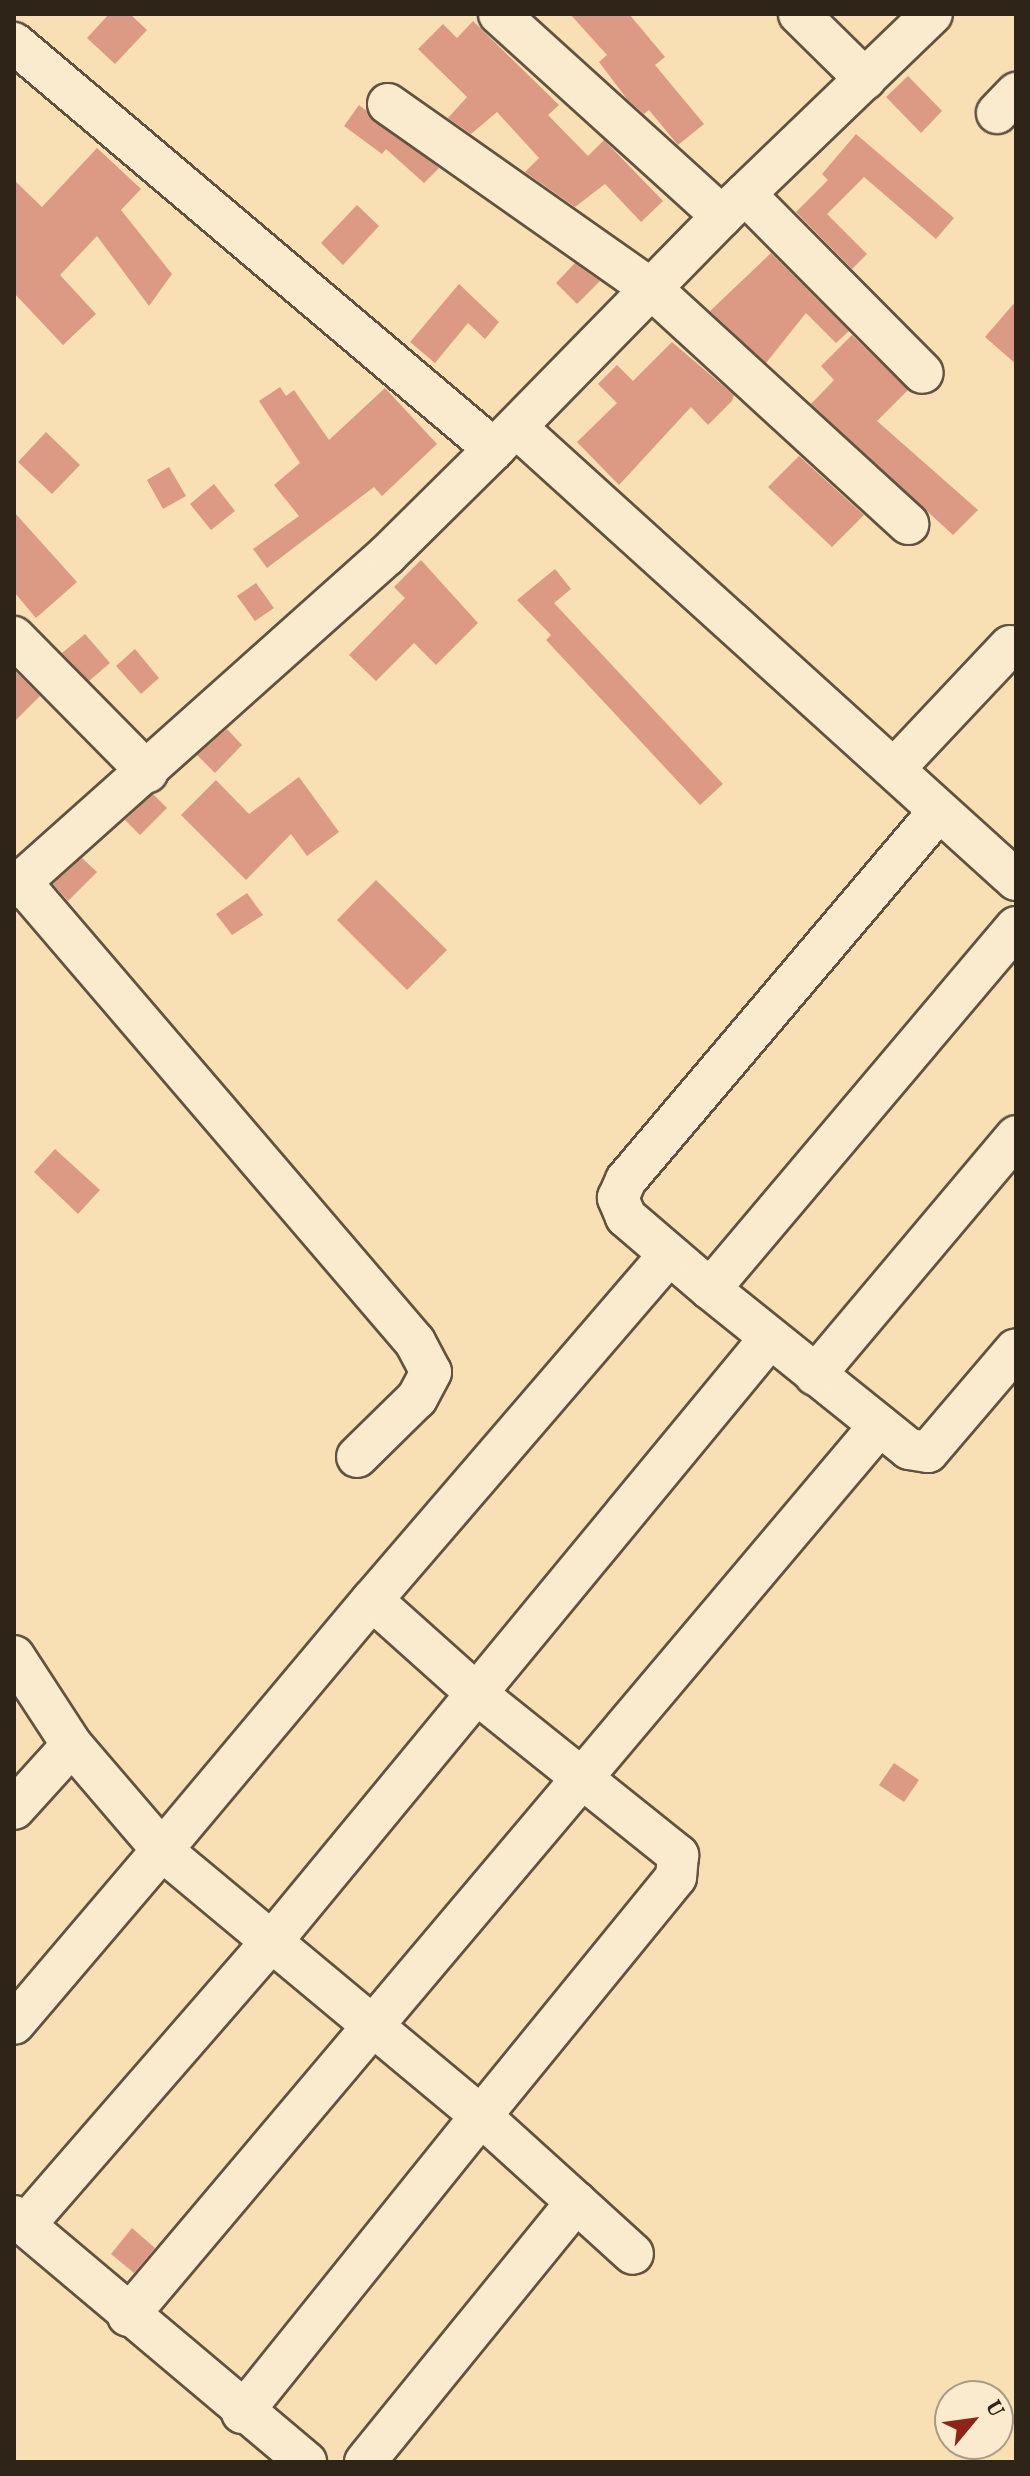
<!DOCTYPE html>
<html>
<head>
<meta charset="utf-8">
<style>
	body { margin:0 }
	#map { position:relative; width:1030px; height:2476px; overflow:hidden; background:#f9e0b4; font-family:Vollkorn,serif }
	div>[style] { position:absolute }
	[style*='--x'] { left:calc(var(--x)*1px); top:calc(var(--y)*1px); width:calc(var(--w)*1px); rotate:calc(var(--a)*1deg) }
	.building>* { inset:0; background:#dc9984 }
	.roads { filter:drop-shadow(2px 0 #61533f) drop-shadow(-2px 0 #61533f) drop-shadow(0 2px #61533f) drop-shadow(0 -2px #61533f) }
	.minor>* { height:40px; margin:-20px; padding:0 20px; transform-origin:20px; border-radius:20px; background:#fbebce }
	span { translate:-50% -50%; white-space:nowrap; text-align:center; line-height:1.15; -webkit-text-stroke:6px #fbebce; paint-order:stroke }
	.frame { position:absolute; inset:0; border:16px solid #2e2418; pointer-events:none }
	.north { position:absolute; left:934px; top:2380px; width:80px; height:80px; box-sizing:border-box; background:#fbebce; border:2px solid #a99b85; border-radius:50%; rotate:61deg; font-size:22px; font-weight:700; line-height:32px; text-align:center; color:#2e2418 }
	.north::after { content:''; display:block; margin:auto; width:28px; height:36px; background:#8f2418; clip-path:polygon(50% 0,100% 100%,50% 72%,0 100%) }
</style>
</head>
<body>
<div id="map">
	<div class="building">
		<div style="clip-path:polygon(109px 14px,130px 14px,147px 30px,115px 64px,87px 38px)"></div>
		<div style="clip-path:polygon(570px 14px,629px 14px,665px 57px,655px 65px,704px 124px,678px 145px,649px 110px,644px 114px,627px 99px,599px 62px,607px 55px)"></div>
		<div style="clip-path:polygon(473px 21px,559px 105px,548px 115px,588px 156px,604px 140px,663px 201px,641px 222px,605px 184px,575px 207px,525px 172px,539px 158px,497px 112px,471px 134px,448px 118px,467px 97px,418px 49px,443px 24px,457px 38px)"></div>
		<div style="clip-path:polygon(908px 76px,942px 111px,921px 133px,886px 97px)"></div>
		<div style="clip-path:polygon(359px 105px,439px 168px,424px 183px,386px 149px,382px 154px,344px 126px)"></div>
		<div style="clip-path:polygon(856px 134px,954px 218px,936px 239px,864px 177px,827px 214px,867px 254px,852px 269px,796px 212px,828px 180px,822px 174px)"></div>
		<div style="clip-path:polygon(97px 148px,141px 189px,121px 210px,172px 274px,149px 306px,97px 236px,60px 275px,96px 314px,63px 345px,14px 293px,14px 180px,42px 207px)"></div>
		<div style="clip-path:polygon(357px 205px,379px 226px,343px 265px,321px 243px)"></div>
		<div style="clip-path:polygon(771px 253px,849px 331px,836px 343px,806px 313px,766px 363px,710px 311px)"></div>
		<div style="clip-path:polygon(575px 263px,600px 281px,577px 304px,556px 283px)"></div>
		<div style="clip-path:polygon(459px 284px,499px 322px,485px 339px,468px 323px,435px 363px,410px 342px)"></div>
		<div style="clip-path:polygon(1016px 301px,1016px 364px,985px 337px)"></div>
		<div style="clip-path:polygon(852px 335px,908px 390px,877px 421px,978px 510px,953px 535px,811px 404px,834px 380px,821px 366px)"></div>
		<div style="clip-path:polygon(672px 342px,734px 395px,732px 401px,708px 425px,691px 407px,619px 485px,577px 442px,617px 403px,598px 384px,617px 365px,633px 381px)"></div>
		<div style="clip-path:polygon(280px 387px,286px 396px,294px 390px,329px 440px,385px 388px,437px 444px,382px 496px,374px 487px,267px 568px,253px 549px,299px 516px,274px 485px,300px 463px,259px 401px)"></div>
		<div style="clip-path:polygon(46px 432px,80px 465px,52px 494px,18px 462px)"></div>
		<div style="clip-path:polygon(799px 456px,864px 515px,832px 547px,768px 487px)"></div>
		<div style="clip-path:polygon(169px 467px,186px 496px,163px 509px,147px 480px)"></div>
		<div style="clip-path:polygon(214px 484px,235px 511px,211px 530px,190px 504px)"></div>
		<div style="clip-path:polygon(14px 512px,77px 582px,36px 618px,14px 592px)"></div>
		<div style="clip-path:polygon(421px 560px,478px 623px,436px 665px,414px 643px,376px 681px,349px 655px,405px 598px,394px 587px)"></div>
		<div style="clip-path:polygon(555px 569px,571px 589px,554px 603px,723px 784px,700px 805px,546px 640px,551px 635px,517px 600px)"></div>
		<div style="clip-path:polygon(256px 583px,274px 608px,255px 621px,237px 596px)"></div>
		<div style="clip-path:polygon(85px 634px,110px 663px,89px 681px,62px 653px)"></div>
		<div style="clip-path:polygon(135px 649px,159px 678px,141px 694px,116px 666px)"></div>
		<div style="clip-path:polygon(14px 670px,40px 696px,14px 722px)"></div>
		<div style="clip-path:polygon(227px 729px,242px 745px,215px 773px,197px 755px)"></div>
		<div style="clip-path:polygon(299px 777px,339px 832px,307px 856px,291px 834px,246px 880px,181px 815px,216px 780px,249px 814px)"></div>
		<div style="clip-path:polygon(153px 794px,167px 808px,140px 835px,125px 820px)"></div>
		<div style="clip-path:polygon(82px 858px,97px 872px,68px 901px,53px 884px)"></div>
		<div style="clip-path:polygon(376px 880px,447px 950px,407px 990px,337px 920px)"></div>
		<div style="clip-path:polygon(247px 893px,263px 915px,232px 935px,216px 914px)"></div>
		<div style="clip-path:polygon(55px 1149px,100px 1190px,78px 1214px,34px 1172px)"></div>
		<div style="clip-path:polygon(894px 1763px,919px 1780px,904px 1802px,879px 1785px)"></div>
		<div style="clip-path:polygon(132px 2228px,155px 2248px,134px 2273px,111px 2254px)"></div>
	</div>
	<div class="roads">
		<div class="minor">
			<div style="--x:499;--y:14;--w:301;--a:42.2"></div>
			<div style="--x:799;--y:14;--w:93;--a:44.6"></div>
			<div style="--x:14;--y:43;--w:629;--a:40.23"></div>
			<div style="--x:494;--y:449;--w:326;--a:-45.6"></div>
			<div style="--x:722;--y:216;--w:291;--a:-43.9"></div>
			<div style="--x:388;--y:104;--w:325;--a:35.1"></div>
			<div style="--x:654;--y:291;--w:345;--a:42.5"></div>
			<div style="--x:997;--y:113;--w:28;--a:-46"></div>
			<div style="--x:745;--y:194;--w:252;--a:45.2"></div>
			<div style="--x:517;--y:428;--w:673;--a:42.17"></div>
			<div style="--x:14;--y:637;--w:190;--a:45.4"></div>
			<div style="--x:894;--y:769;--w:169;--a:-46.7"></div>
			<div style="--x:21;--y:882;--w:606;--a:49.42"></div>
			<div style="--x:415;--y:1342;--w:34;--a:62"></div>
			<div style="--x:431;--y:1372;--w:30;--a:118"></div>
			<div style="--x:417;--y:1398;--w:84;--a:135.5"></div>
			<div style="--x:14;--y:888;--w:500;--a:-41.76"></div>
			<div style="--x:387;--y:555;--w:151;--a:-44.7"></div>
			<div style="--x:1016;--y:927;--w:474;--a:130.2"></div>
			<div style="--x:710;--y:1289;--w:255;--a:38.8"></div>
			<div style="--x:909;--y:1449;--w:19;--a:9"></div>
			<div style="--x:928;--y:1452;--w:135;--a:-49.5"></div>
			<div style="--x:710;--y:1289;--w:111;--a:-139.4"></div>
			<div style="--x:626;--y:1217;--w:21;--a:-113"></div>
			<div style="--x:618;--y:1198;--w:20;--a:-66"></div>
			<div style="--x:626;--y:1180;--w:484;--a:-49.7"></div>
			<div style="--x:815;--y:1375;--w:312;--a:-49.9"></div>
			<div style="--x:372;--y:1600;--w:141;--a:41.8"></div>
			<div style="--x:477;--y:1694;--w:258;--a:38.7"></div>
			<div style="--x:678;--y:1855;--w:22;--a:95"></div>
			<div style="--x:676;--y:1877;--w:308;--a:129.2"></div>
			<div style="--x:481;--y:2116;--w:415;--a:-140.2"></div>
			<div style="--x:162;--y:1850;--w:326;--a:-50"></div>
			<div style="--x:372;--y:1600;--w:455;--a:-49.3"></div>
			<div style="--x:14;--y:1656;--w:106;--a:56.9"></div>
			<div style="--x:14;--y:1809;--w:86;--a:-47.8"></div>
			<div style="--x:72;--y:1745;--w:138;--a:49.4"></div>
			<div style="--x:162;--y:1850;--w:228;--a:130.4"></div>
			<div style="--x:14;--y:2216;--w:382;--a:40.1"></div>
			<div style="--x:25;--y:2225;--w:378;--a:-49"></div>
			<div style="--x:273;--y:1940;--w:779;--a:-50.47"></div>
			<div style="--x:128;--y:2316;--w:1165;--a:-49.84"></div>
			<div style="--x:242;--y:2413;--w:381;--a:-51.2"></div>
			<div style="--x:481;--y:2116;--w:205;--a:42.2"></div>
			<div style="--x:365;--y:2462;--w:335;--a:-50.9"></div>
		</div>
	</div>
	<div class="frame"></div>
	<div class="north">U</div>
</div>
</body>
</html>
